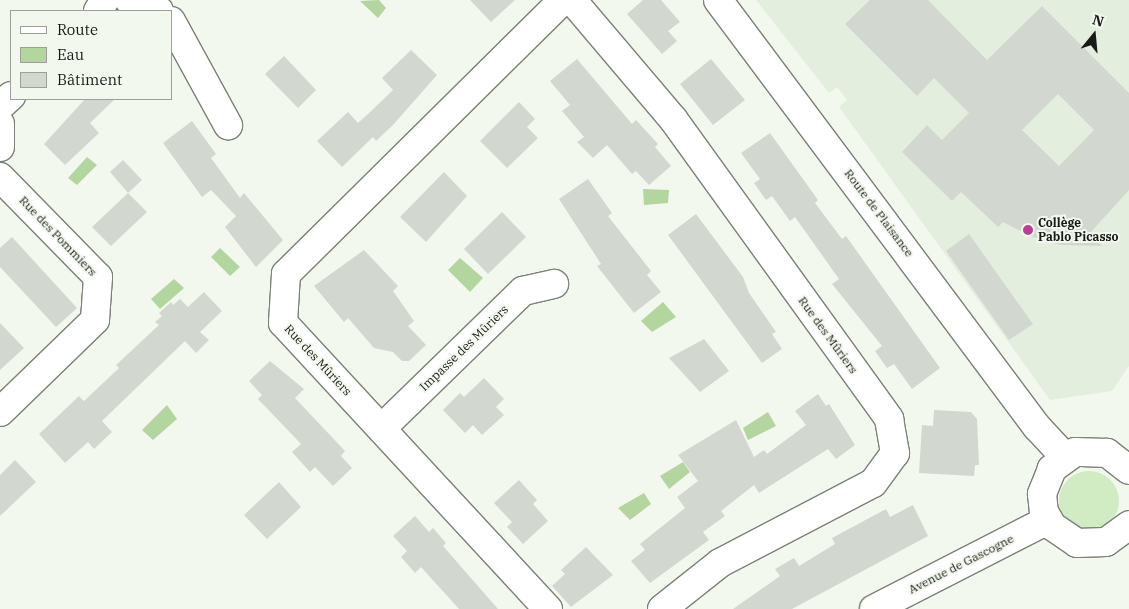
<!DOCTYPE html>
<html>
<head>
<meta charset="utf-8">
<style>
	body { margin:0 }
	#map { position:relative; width:1129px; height:609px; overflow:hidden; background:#f3f8ef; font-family:"IBM Plex Serif",serif }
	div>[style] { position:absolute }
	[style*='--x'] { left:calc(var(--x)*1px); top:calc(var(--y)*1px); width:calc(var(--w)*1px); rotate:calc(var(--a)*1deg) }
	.built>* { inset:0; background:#e4eede }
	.green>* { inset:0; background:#d1ecc3 }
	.round { border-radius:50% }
	.water>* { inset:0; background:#b2d69d }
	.building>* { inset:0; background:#d2d8cf }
	.roads { filter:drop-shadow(1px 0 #7c8179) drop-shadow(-1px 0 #7c8179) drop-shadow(0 1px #7c8179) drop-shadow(0 -1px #7c8179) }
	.street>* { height:28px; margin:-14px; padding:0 14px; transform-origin:14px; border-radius:14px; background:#fff }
	.secondary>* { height:28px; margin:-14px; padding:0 14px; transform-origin:14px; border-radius:14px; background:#fff }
	.dots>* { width:14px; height:14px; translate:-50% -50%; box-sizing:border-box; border:2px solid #f3f8ef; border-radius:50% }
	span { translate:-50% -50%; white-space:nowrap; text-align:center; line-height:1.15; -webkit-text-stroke:4px #f3f8ef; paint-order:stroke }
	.street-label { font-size:12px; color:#191b18 }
	.poi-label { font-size:12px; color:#191b18; font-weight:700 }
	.left { translate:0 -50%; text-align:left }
	.legend { position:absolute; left:10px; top:10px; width:162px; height:90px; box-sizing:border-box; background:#f3f8ef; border:1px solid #9ca099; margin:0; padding:6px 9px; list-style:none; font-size:15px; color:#191b18 }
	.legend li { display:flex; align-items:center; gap:10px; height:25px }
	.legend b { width:25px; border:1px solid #9ca099 }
	.north { position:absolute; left:1069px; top:10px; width:50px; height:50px; -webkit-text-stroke:4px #f3f8ef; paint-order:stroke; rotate:17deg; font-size:14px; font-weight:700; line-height:20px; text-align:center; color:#191b18 }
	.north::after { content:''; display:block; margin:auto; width:18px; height:22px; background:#191b18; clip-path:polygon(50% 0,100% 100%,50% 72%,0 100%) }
</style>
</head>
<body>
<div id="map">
	<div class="built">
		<div style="clip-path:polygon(756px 0,1129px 0,1129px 366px,1112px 391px,1050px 400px,839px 107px,847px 100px,837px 87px,829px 93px)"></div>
	</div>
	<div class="green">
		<div class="round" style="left:1059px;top:471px;width:60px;height:60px"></div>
	</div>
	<div class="water">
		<div style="clip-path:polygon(379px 0,386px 8px,378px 18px,360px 1px)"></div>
		<div style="clip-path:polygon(87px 157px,97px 165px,77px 185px,68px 178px)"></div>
		<div style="clip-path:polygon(643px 189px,669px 190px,668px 203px,644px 205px)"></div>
		<div style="clip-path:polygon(220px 248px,240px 267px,230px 276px,211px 257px)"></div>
		<div style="clip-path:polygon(460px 258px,483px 278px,470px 292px,448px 270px)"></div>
		<div style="clip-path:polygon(174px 279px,184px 288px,160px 309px,151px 299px)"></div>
		<div style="clip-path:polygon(663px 302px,676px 317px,652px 332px,641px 321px)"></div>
		<div style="clip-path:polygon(167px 405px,177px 419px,153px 440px,142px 430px)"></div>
		<div style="clip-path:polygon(768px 412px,776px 426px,748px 440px,743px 428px)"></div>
		<div style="clip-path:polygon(683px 462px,690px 472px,669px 489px,660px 476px)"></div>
		<div style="clip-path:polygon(644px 493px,651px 504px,630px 520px,618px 508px)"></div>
	</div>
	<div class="building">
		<div style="clip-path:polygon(470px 0,515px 0,491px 22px)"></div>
		<div style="clip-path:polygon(643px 0,661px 0,680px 22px,668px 31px,677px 41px,662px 54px,627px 14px)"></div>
		<div style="clip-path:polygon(evenodd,870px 0,928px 0,987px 60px,1042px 6px,1129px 93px,1129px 190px,1090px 233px,1102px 246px,1061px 245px,1032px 237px,1003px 222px,998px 227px,961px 192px,952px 201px,902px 152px,927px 125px,942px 140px,969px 113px,934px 78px,917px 96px,845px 24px,870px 0,1058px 94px,1094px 130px,1059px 166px,1022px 130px,1058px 94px)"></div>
		<div style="clip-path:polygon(411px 50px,437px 75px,393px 125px,376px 141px,373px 137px,342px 167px,317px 141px,348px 112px,358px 123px,368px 114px,393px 90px,382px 78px)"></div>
		<div style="clip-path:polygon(284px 56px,316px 90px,298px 108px,265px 74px)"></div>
		<div style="clip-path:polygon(577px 59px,632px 124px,636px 120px,658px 144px,655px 147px,671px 166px,649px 185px,636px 171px,632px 174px,607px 145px,593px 158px,577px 142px,584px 137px,562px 111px,570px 105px,550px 81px)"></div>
		<div style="clip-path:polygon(711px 59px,745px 100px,713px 125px,680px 84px)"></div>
		<div style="clip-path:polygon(85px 99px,115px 99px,90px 123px,99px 133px,65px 165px,44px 144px)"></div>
		<div style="clip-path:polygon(519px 102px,535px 119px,527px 127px,538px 138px,507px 168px,480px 141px)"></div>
		<div style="clip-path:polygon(192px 121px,216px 154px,211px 158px,240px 198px,244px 193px,283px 240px,256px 267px,225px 227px,236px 216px,211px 190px,202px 197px,163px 143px)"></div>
		<div style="clip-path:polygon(770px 133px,818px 200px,815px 203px,842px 239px,846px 236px,940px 368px,912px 389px,894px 364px,887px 368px,875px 351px,882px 346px,832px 284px,839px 279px,795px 217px,790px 221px,772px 196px,766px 200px,754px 183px,760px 179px,741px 153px)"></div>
		<div style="clip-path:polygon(123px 160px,142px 180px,128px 193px,110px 172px)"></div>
		<div style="clip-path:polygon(444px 172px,467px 196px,426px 242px,400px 217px)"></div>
		<div style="clip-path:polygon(588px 179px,612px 213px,608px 216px,651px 271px,647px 275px,661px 292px,634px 313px,597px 266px,601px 264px,559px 199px)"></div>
		<div style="clip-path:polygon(128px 193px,147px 212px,111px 246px,92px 227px)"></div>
		<div style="clip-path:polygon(502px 212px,526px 237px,488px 274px,464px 249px)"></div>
		<div style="clip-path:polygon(696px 214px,743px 277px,749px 293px,776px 332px,772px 334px,782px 349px,762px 363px,668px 235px)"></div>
		<div style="clip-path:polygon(969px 234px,1033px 324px,1009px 340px,946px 251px)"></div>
		<div style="clip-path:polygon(12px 237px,77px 308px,56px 327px,0 267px,0 248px)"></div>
		<div style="clip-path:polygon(364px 250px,398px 286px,393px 291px,414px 321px,408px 326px,426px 345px,409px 361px,402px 361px,393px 352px,374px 348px,348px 318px,344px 322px,314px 286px)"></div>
		<div style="clip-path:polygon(204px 292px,222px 311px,200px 332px,209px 340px,196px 353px,185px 341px,102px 421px,112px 432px,94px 449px,88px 442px,65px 463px,39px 434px,79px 396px,84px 401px,119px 368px,116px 365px,159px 325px,155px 322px,162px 316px,159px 313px,171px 302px,173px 305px,180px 299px,188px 307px)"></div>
		<div style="clip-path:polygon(0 323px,24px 348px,0 370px)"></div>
		<div style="clip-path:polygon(704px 339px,729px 371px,700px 392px,669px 358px)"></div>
		<div style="clip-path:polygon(270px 361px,304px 389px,295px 398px,345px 451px,341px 456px,352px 468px,333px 486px,315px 467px,310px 472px,292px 452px,301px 444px,258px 399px,262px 395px,249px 381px)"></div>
		<div style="clip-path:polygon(484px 378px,504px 399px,496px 407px,504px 415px,482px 435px,473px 425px,465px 433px,443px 410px,460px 393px,464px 397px)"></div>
		<div style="clip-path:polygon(818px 394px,826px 406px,829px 404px,855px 445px,836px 459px,828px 449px,759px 493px,754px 485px,721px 511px,725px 516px,703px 532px,709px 540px,650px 583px,631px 561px,645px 550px,640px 544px,685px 508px,677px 497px,698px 481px,678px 455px,736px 420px,754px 457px,764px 450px,767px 454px,806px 425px,795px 411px)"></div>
		<div style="clip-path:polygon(934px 410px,971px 412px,977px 419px,979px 465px,975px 465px,974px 476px,919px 473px,922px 425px,933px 426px)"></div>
		<div style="clip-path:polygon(15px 460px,36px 482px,0 516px,0 475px)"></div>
		<div style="clip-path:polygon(519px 480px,537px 500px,533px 504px,548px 521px,523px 544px,507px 527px,512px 522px,494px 503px)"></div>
		<div style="clip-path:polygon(279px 482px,301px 507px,267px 539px,244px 515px)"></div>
		<div style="clip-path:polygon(913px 505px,928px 536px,792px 609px,733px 609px,780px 576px,775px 569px,794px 558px,799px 566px,835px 544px,832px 538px,886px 509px,890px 517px)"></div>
		<div style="clip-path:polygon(415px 516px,429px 532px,433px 528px,446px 543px,443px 546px,498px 609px,459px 609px,421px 567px,415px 573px,401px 557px,407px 551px,393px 536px)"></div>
		<div style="clip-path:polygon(586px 547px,613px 575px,571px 607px,552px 586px,565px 574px,561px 570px)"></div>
	</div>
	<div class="roads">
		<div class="street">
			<div style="--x:129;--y:0;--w:32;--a:20"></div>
			<div style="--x:572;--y:0;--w:156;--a:49.7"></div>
			<div style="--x:673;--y:119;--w:370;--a:54.2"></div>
			<div style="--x:889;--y:419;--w:35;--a:80"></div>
			<div style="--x:895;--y:453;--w:37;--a:126"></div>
			<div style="--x:873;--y:483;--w:173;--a:152.4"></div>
			<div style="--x:720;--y:563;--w:74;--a:141.6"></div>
			<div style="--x:98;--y:11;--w:13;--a:-58"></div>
			<div style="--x:171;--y:21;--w:119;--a:61.3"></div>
			<div style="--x:0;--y:106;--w:15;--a:-42"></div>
			<div style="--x:0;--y:124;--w:23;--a:90"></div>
			<div style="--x:0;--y:177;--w:140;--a:45.6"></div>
			<div style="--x:98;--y:277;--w:43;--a:94"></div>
			<div style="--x:95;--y:320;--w:132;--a:135.9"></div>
			<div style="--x:382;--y:428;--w:197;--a:-44.2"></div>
			<div style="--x:523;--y:291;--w:32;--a:-13"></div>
			<div style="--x:548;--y:609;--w:390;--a:-132.8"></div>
			<div style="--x:283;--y:323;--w:49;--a:-86.5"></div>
			<div style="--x:286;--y:274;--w:390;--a:-44.7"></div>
		</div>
		<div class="secondary">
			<div style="--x:718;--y:0;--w:533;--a:53.24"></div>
			<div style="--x:1037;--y:427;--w:41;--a:47"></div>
			<div style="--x:1129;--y:470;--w:28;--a:-142"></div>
			<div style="--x:1107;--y:453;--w:32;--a:-178"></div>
			<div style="--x:1075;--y:452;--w:29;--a:144"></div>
			<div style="--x:1052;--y:469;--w:27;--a:112"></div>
			<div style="--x:1042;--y:494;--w:18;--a:84"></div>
			<div style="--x:1044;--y:512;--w:16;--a:60"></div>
			<div style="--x:1052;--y:526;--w:30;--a:34"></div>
			<div style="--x:1077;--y:543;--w:29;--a:-2"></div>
			<div style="--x:1106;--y:542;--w:29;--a:-36"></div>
			<div style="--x:874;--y:609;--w:195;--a:-27.1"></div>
		</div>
	</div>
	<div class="dots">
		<div style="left:1028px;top:230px;background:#bb3f90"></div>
	</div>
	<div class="street-label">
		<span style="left:879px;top:213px;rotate:53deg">Route de Plaisance</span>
		<span style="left:58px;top:236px;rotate:46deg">Rue des Pommiers</span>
		<span style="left:828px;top:335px;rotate:54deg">Rue des Mûriers</span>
		<span style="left:464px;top:348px;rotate:-44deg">Impasse des Mûriers</span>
		<span style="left:318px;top:360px;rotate:47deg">Rue des Mûriers</span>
		<span style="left:961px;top:564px;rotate:-27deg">Avenue de Gascogne</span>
	</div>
	<div class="poi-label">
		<span class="left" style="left:1038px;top:230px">Collège<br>Pablo Picasso</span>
	</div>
	<ul class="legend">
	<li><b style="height:6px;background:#fff"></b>Route</li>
	<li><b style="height:14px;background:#b2d69d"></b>Eau</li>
	<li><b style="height:14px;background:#d2d8cf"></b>Bâtiment</li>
	</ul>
	<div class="north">N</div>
</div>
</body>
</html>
